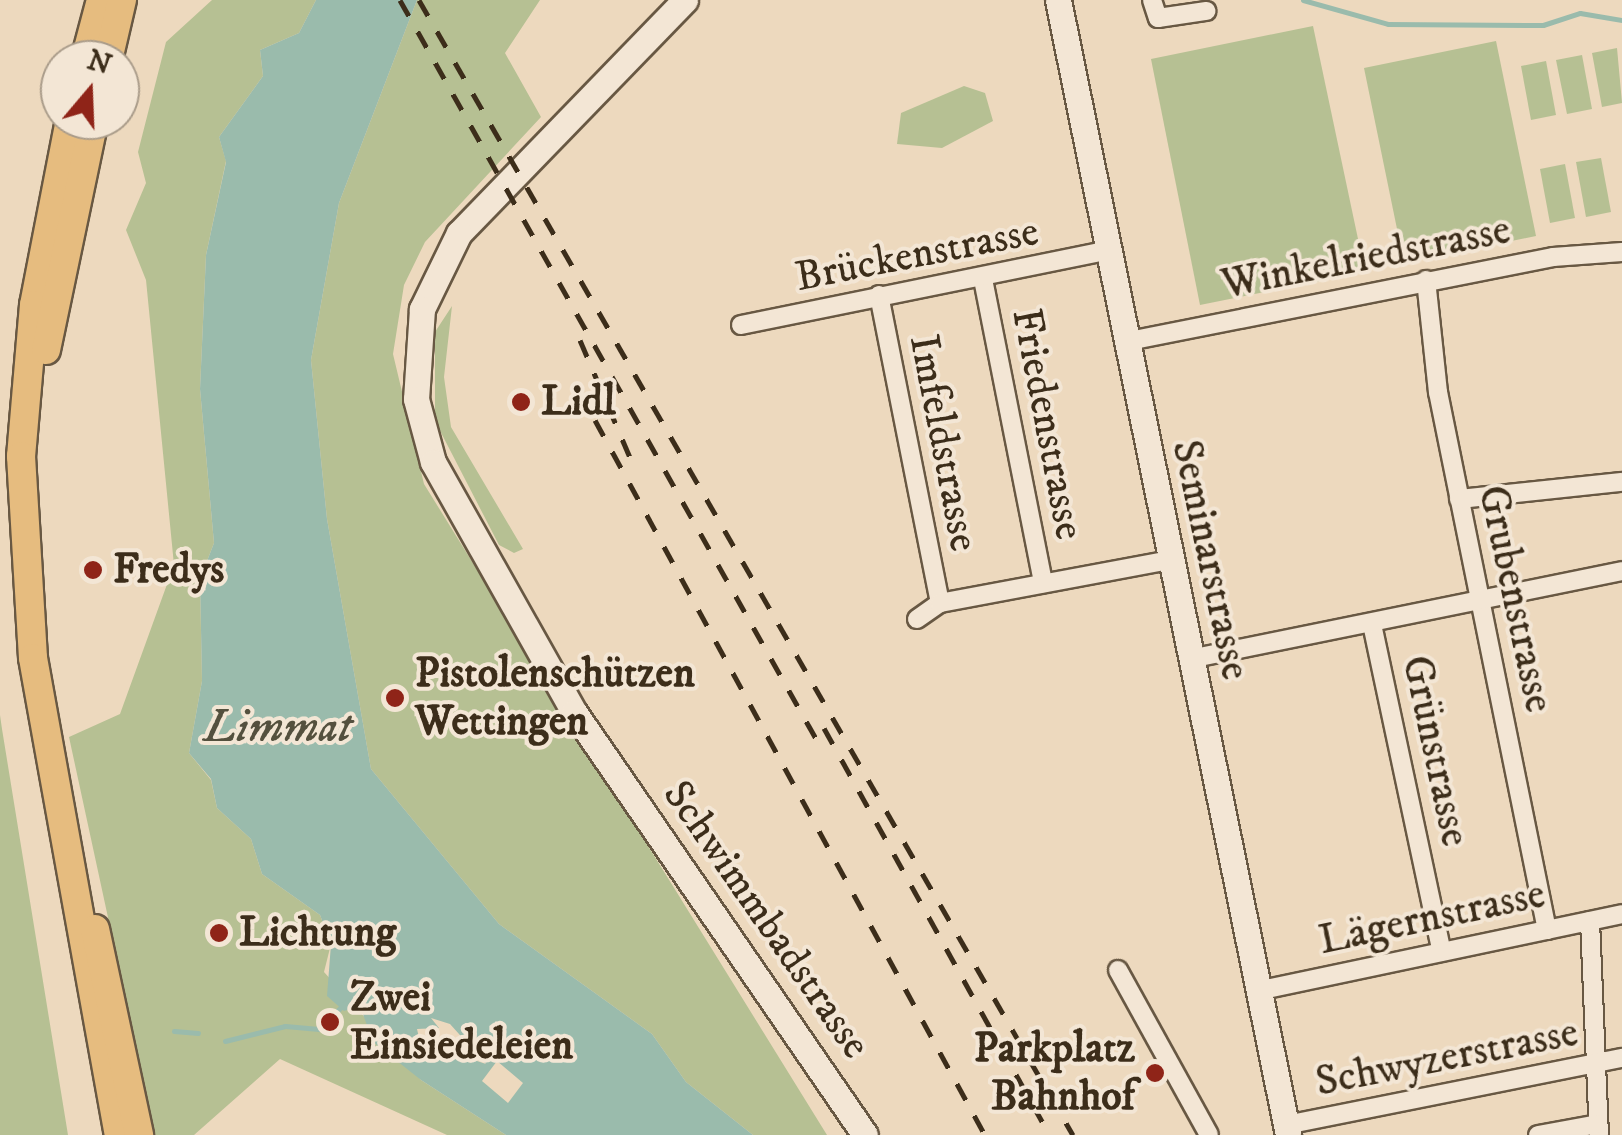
<!DOCTYPE html>
<html>
<head>
<meta charset="utf-8">
<style>
	body { margin:0 }
	#map { position:relative; width:1622px; height:1135px; overflow:hidden; background:#edd9be; font-family:"IM FELL DW Pica",serif }
	div>[style] { position:absolute }
	[style*='--x'] { left:calc(var(--x)*1px); top:calc(var(--y)*1px); width:calc(var(--w)*1px); rotate:calc(var(--a)*1deg) }
	.green>* { inset:0; background:#b6c093 }
	.water>* { inset:0; background:#9abbac }
	.stream>* { height:5px; margin:-2.5px; padding:0 2.5px; transform-origin:2.5px; border-radius:2.5px; background:#9abbac }
	.roads { filter:drop-shadow(2px 0 #685843) drop-shadow(-2px 0 #685843) drop-shadow(0 2px #685843) drop-shadow(0 -2px #685843) }
	.street>* { height:18px; margin:-9px; padding:0 9px; transform-origin:9px; border-radius:9px; background:#f3e6d5 }
	.secondary>* { height:25px; margin:-12.5px; padding:0 12.5px; transform-origin:12.5px; border-radius:12.5px; background:#f3e6d5 }
	.primary>* { height:28px; margin:-14px; padding:0 14px; transform-origin:14px; border-radius:14px; background:#e6bc7f }
	.rail>* { height:5px; margin-top:-2.5px; transform-origin:0; background:repeating-linear-gradient(90deg,#3c2d1a 0 18px,transparent 0 36px) }
	.dots>* { width:28px; height:28px; translate:-50% -50%; box-sizing:border-box; border:5px solid #f3e6d5; border-radius:50% }
	span { translate:-50% -50%; white-space:nowrap; text-align:center; line-height:1.15; -webkit-text-stroke:8px #f3e6d5; paint-order:stroke }
	.street-label { font-size:42px; color:#3c2d1a }
	.poi-label { font-size:42px; color:#3c2d1a; font-weight:700 }
	.left { translate:0 -50%; text-align:left }
	.right { translate:-100% -50%; text-align:right }
	.water-label { font-size:45px; color:#54503e; font-style:italic }
	.north { position:absolute; left:40px; top:40px; width:100px; height:100px; box-sizing:border-box; background:#f3e6d5; border:2px solid #aa9c8a; border-radius:50%; rotate:19deg; font-size:28px; font-weight:700; line-height:40px; text-align:center; color:#3c2d1a }
	.north::after { content:''; display:block; margin:auto; width:35px; height:45px; background:#8f2418; clip-path:polygon(50% 0,100% 100%,50% 72%,0 100%) }
</style>
</head>
<body>
<div id="map">
	<div class="green">
		<div style="clip-path:polygon(212px 0,316px 0,299px 33px,260px 50px,263px 76px,219px 137px,226px 161px,206px 255px,200px 389px,214px 543px,200px 579px,202px 681px,189px 753px,211px 780px,217px 808px,251px 839px,262px 874px,320px 915px,331px 944px,324px 972px,421px 1080px,506px 1135px,447px 1135px,280px 1059px,194px 1135px,155px 1135px,69px 737px,120px 714px,174px 565px,146px 280px,126px 230px,146px 183px,138px 152px,166px 42px)"></div>
		<div style="clip-path:polygon(417px 0,540px 0,505px 53px,541px 117px,425px 242px,404px 285px,393px 354px,424px 484px,827px 1135px,753px 1135px,686px 1082px,652px 1034px,499px 924px,371px 769px,327px 519px,311px 360px,339px 203px)"></div>
		<div style="clip-path:polygon(1313px 26px,1365px 272px,1200px 305px,1151px 59px)"></div>
		<div style="clip-path:polygon(1496px 41px,1536px 236px,1404px 263px,1364px 68px)"></div>
		<div style="clip-path:polygon(1617px 48px,1622px 103px,1602px 107px,1592px 53px)"></div>
		<div style="clip-path:polygon(1582px 55px,1592px 109px,1567px 114px,1556px 60px)"></div>
		<div style="clip-path:polygon(1546px 61px,1556px 115px,1531px 120px,1521px 66px)"></div>
		<div style="clip-path:polygon(964px 86px,985px 93px,993px 121px,942px 148px,897px 144px,901px 113px)"></div>
		<div style="clip-path:polygon(1601px 158px,1611px 212px,1586px 217px,1576px 162px)"></div>
		<div style="clip-path:polygon(1565px 164px,1575px 218px,1550px 223px,1540px 169px)"></div>
		<div style="clip-path:polygon(452px 306px,444px 377px,451px 427px,523px 549px,514px 553px,499px 545px,435px 421px,435px 332px)"></div>
		<div style="clip-path:polygon(0 715px,2px 729px,68px 1135px,0 1135px)"></div>
	</div>
	<div class="water">
		<div style="clip-path:polygon(evenodd,316px 0,417px 0,339px 203px,311px 360px,327px 519px,371px 769px,499px 924px,652px 1034px,686px 1082px,753px 1135px,506px 1135px,421px 1080px,373px 1042px,360px 1006px,344px 1011px,327px 996px,331px 944px,320px 915px,262px 874px,251px 839px,217px 808px,211px 779px,189px 753px,202px 681px,200px 579px,214px 543px,200px 389px,206px 255px,226px 162px,219px 137px,263px 76px,260px 50px,299px 33px,316px 0,431px 1018px,450px 1024px,486px 1064px,420px 1042px,417px 1029px,439px 1028px,431px 1018px,316px 0,497px 1061px,523px 1083px,508px 1103px,482px 1081px,497px 1061px)"></div>
	</div>
	<div class="stream">
		<div style="--x:1303;--y:0;--w:88;--a:15.8"></div>
		<div style="--x:1388;--y:24;--w:155;--a:0.4"></div>
		<div style="--x:1543;--y:25;--w:39;--a:-18"></div>
		<div style="--x:1580;--y:13;--w:43;--a:9.5"></div>
		<div style="--x:174;--y:1031;--w:24;--a:5"></div>
		<div style="--x:225;--y:1041;--w:62;--a:-14"></div>
		<div style="--x:285;--y:1026;--w:34;--a:5"></div>
		<div style="--x:319;--y:1029;--w:40;--a:-45"></div>
	</div>
	<div class="roads">
		<div class="street">
			<div style="--x:1152;--y:0;--w:19;--a:72"></div>
			<div style="--x:1158;--y:18;--w:49;--a:-8.3"></div>
			<div style="--x:983;--y:279;--w:310;--a:78.8"></div>
			<div style="--x:1426;--y:280;--w:113;--a:83.9"></div>
			<div style="--x:1438;--y:392;--w:549;--a:78.55"></div>
			<div style="--x:879;--y:295;--w:314;--a:78.8"></div>
			<div style="--x:741;--y:325;--w:372;--a:-11.5"></div>
			<div style="--x:1124;--y:342;--w:437;--a:-11.2"></div>
			<div style="--x:1553;--y:257;--w:69;--a:-4.1"></div>
			<div style="--x:1459;--y:499;--w:164;--a:-6"></div>
			<div style="--x:917;--y:619;--w:28;--a:-35"></div>
			<div style="--x:940;--y:603;--w:233;--a:-10.6"></div>
			<div style="--x:1372;--y:624;--w:335;--a:78"></div>
			<div style="--x:1190;--y:659;--w:441;--a:-11.5"></div>
			<div style="--x:1590;--y:921;--w:214;--a:87.6"></div>
			<div style="--x:1118;--y:970;--w:188;--a:61.1"></div>
			<div style="--x:1257;--y:991;--w:373;--a:-11.9"></div>
			<div style="--x:1286;--y:1125;--w:343;--a:-11.3"></div>
			<div style="--x:1538;--y:1135;--w:61;--a:-10.4"></div>
		</div>
		<div class="secondary">
			<div style="--x:685;--y:0;--w:325;--a:134.1"></div>
			<div style="--x:459;--y:233;--w:85;--a:116"></div>
			<div style="--x:422;--y:309;--w:90;--a:93.8"></div>
			<div style="--x:416;--y:399;--w:65;--a:74.9"></div>
			<div style="--x:433;--y:462;--w:287;--a:60.6"></div>
			<div style="--x:574;--y:712;--w:513;--a:55.47"></div>
			<div style="--x:1058;--y:0;--w:1158;--a:78.54"></div>
		</div>
		<div class="primary">
			<div style="--x:85;--y:60;--w:62;--a:-75.1"></div>
			<div style="--x:108;--y:60;--w:62;--a:-76.9"></div>
			<div style="--x:70;--y:120;--w:188;--a:101"></div>
			<div style="--x:34;--y:305;--w:152;--a:94.9"></div>
			<div style="--x:21;--y:456;--w:202;--a:86.6"></div>
			<div style="--x:33;--y:658;--w:485;--a:79.8"></div>
			<div style="--x:46;--y:350;--w:235;--a:-78.2"></div>
			<div style="--x:95;--y:929;--w:211;--a:77.9"></div>
		</div>
	</div>
	<div class="rail">
		<div style="--x:400;--y:0;--w:862;--a:60.61"></div>
		<div style="--x:419;--y:0;--w:1310;--a:60.05"></div>
		<div style="--x:580;--y:340;--w:135;--a:66.9"></div>
		<div style="--x:595;--y:420;--w:814;--a:61.39"></div>
		<div style="--x:824;--y:728;--w:466;--a:61"></div>
	</div>
	<div class="dots">
		<div style="left:521px;top:402px;background:#8f2418"></div>
		<div style="left:93px;top:570px;background:#8f2418"></div>
		<div style="left:395px;top:698px;background:#8f2418"></div>
		<div style="left:219px;top:933px;background:#8f2418"></div>
		<div style="left:330px;top:1022px;background:#8f2418"></div>
		<div style="left:1155px;top:1073px;background:#8f2418"></div>
	</div>
	<div class="street-label">
		<span style="left:917px;top:255px;rotate:-11deg">Brückenstrasse</span>
		<span style="left:1366px;top:258px;rotate:-11deg">Winkelriedstrasse</span>
		<span style="left:1047px;top:424px;rotate:79deg">Friedenstrasse</span>
		<span style="left:943px;top:443px;rotate:79deg">Imfeldstrasse</span>
		<span style="left:1210px;top:560px;rotate:78deg">Seminarstrasse</span>
		<span style="left:1515px;top:599px;rotate:78deg">Grubenstrasse</span>
		<span style="left:1435px;top:751px;rotate:78deg">Grünstrasse</span>
		<span style="left:1432px;top:918px;rotate:-12deg">Lägernstrasse</span>
		<span style="left:766px;top:920px;rotate:55deg">Schwimmbadstrasse</span>
		<span style="left:1447px;top:1058px;rotate:-11deg">Schwyzerstrasse</span>
	</div>
	<div class="poi-label">
		<span class="left" style="left:541px;top:402px">Lidl</span>
		<span class="left" style="left:113px;top:570px">Fredys</span>
		<span class="left" style="left:415px;top:698px">Pistolenschützen<br>Wettingen</span>
		<span class="left" style="left:239px;top:933px">Lichtung</span>
		<span class="left" style="left:350px;top:1022px">Zwei<br>Einsiedeleien</span>
		<span class="right" style="left:1135px;top:1073px">Parkplatz<br>Bahnhof</span>
	</div>
	<div class="water-label">
		<span style="left:278px;top:729px">Limmat</span>
	</div>
	<div class="north">N</div>
</div>
</body>
</html>
